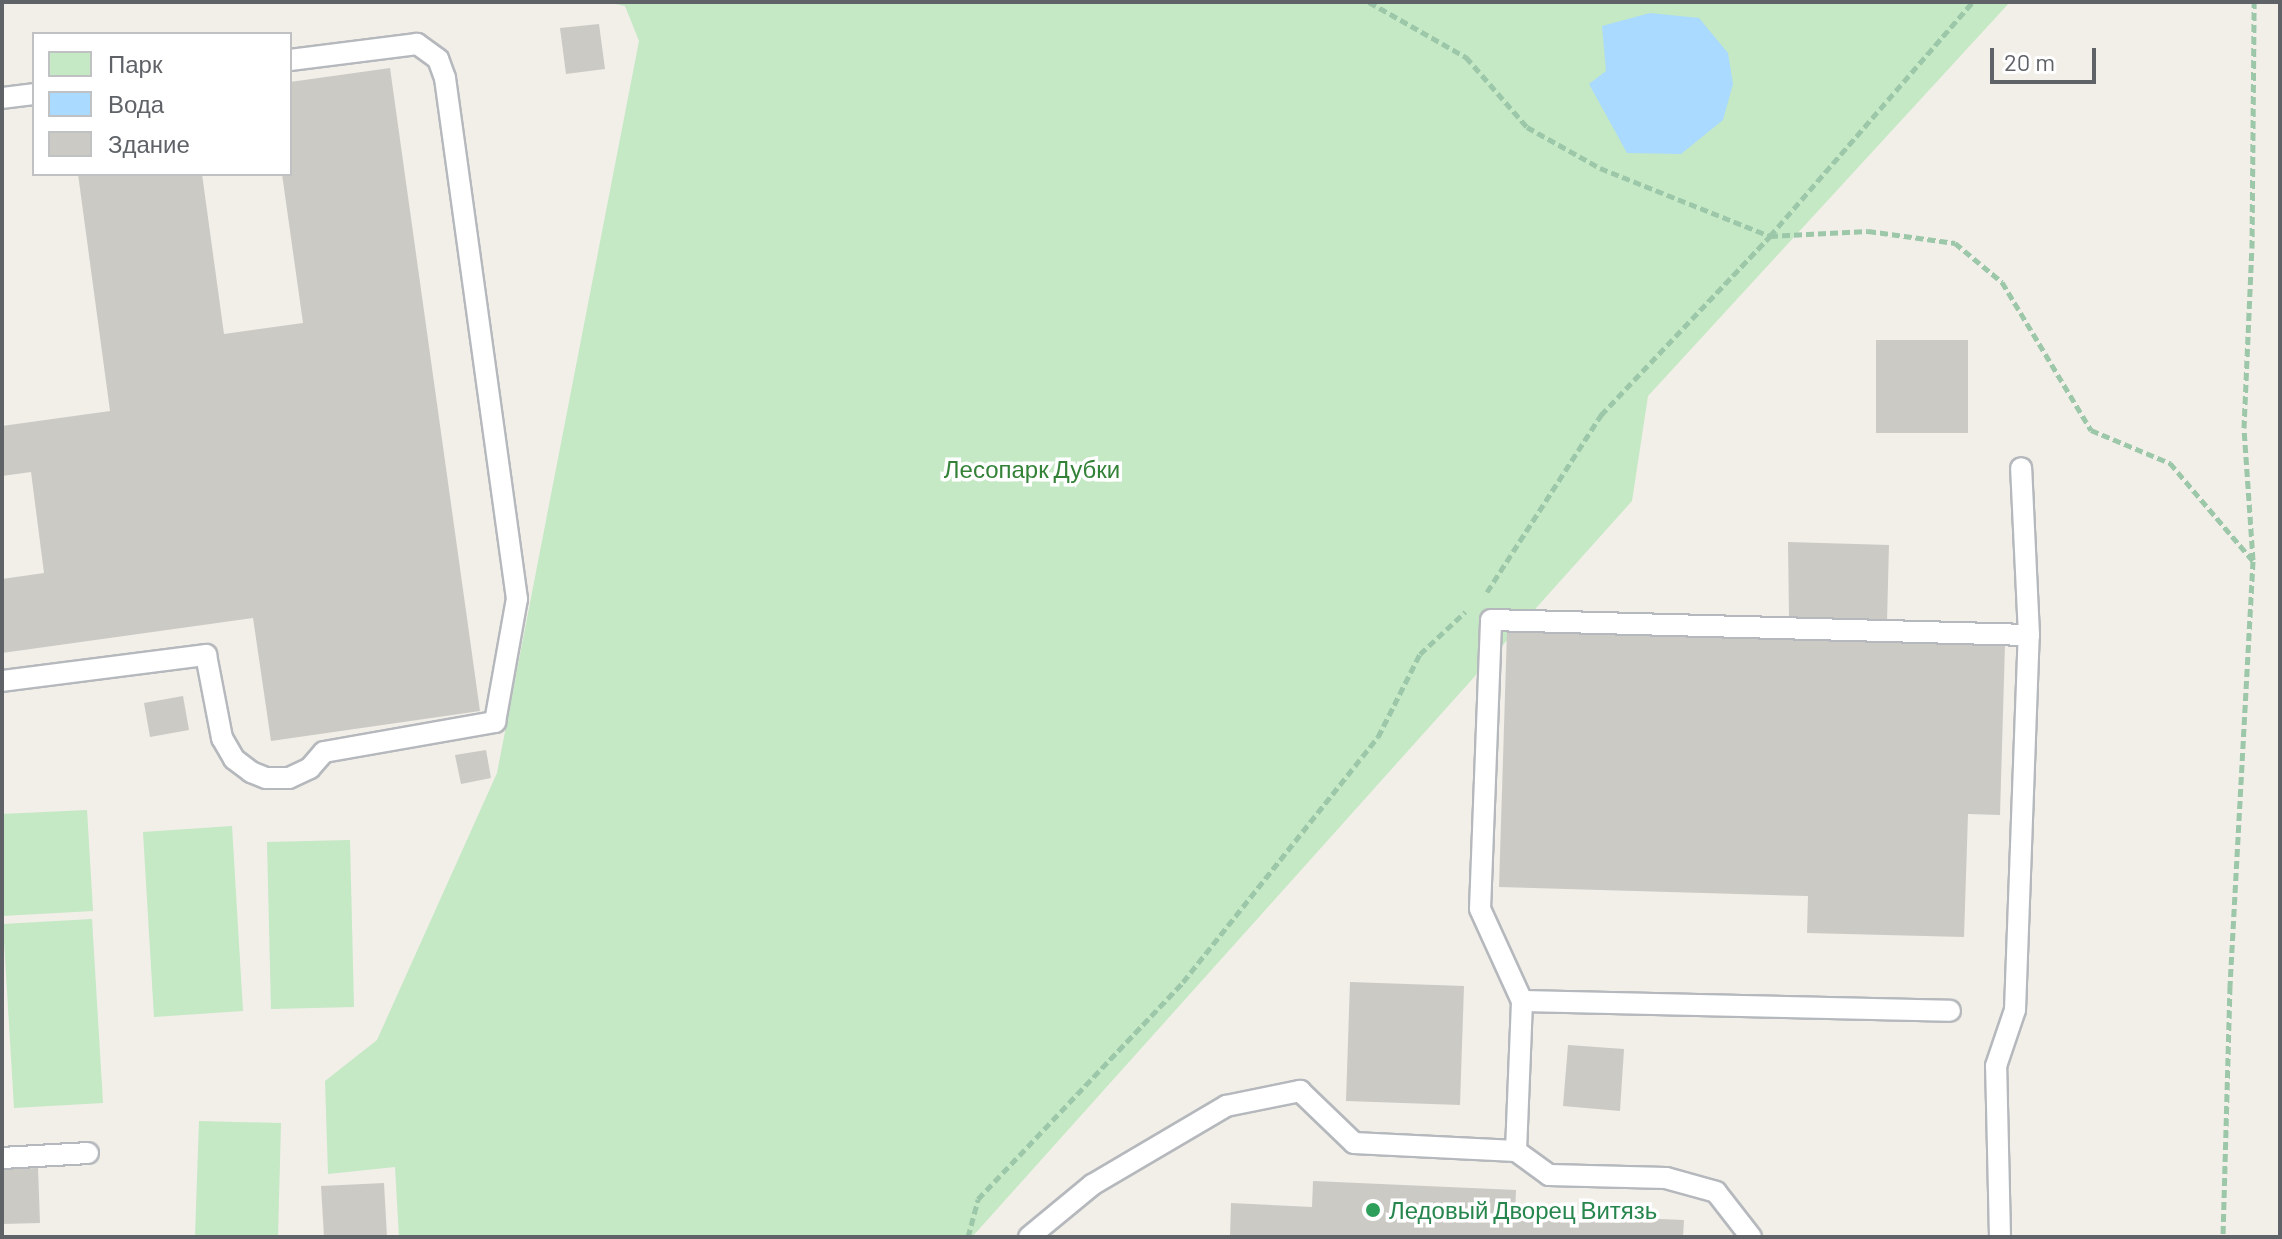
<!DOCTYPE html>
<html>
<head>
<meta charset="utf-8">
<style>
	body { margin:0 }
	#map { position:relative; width:2282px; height:1239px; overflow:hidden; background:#f1efe8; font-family:Barlow,sans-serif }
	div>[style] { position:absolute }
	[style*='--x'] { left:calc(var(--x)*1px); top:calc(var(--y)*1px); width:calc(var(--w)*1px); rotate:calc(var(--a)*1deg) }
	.green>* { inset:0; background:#c5e8c5 }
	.water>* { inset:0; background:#aadaff }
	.building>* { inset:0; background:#cccac5 }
	.path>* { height:5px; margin-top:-2.5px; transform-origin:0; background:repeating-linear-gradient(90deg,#9cc7a9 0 8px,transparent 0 12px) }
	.roads { filter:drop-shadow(2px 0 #b5b8bc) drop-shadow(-2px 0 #b5b8bc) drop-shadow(0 2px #b5b8bc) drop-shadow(0 -2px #b5b8bc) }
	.service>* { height:20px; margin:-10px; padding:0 10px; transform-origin:10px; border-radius:10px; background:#fff }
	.dots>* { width:22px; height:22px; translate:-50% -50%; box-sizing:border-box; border:4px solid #fff; border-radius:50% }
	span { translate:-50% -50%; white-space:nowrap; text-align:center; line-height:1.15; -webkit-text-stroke:7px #fff; paint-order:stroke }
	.park-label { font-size:24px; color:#348238 }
	.leisure-label { font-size:24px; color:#27864d }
	.left { translate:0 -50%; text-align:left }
	.frame { position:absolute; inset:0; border:4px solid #5f6368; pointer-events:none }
	.legend { position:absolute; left:32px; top:32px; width:260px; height:144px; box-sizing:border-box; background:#fff; border:2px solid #bfc1c3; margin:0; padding:10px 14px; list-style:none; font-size:24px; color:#5f6368 }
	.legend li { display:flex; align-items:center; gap:16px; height:40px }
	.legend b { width:40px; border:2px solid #bfc1c3 }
	.scale { position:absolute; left:1990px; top:48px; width:106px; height:36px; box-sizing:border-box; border:4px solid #5f6368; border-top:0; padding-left:10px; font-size:24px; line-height:28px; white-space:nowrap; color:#5f6368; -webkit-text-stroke:6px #fff; paint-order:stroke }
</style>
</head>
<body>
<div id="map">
	<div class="green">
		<div style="clip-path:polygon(606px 2px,2010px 2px,1648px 396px,1632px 501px,972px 1237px,399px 1237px,395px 1167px,328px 1174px,325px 1081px,377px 1040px,497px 773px,639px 41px,625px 6px)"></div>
		<div style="clip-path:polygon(87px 810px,93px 911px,2px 916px,2px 814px)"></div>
		<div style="clip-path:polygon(232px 826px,243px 1011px,154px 1017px,143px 832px)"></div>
		<div style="clip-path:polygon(350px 840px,354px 1007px,271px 1009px,267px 842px)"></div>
		<div style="clip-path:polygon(92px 919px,103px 1103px,14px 1108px,3px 924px)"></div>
		<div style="clip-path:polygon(199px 1121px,281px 1123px,278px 1237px,195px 1237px)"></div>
	</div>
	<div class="water">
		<div style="clip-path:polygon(1650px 13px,1699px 18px,1728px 53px,1733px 84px,1723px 120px,1681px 154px,1627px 153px,1589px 84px,1606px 71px,1602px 26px)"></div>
	</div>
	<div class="building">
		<div style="clip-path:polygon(599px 24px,605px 69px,566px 74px,560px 28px)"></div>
		<div style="clip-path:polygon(390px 68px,480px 711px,271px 741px,253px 618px,2px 653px,2px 579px,44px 573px,31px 472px,2px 476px,2px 426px,110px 411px,78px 174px,202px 174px,224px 334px,303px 323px,282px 174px,290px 174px,290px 82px)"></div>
		<div style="clip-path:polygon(1876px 340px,1968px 340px,1968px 433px,1876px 433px)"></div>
		<div style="clip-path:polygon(1788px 542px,1889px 545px,1887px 621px,1789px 617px)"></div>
		<div style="clip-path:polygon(1507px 630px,2005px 645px,2000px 815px,1968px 814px,1964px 937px,1807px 933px,1808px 896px,1499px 887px)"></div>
		<div style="clip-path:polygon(183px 696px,189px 730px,150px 737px,144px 703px)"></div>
		<div style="clip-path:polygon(486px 750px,491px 778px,461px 784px,455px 755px)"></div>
		<div style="clip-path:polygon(1350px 982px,1464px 986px,1460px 1105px,1346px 1101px)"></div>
		<div style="clip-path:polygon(1568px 1045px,1624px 1049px,1620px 1111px,1563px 1106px)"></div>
		<div style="clip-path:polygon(38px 1168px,40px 1223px,2px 1224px,2px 1169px)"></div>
		<div style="clip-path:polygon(1313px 1181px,1516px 1190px,1515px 1213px,1684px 1220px,1683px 1237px,1230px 1237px,1231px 1203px,1312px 1207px)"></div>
		<div style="clip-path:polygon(384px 1183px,387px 1237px,324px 1237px,321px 1186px)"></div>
	</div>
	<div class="path">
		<div style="--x:1369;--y:2;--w:112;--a:29.6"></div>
		<div style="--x:1466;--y:57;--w:93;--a:48.9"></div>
		<div style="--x:1527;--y:127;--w:84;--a:29.3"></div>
		<div style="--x:1600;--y:168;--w:183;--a:21.8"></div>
		<div style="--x:1770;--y:236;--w:98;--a:-2.9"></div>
		<div style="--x:1868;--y:231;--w:88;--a:7.9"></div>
		<div style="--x:1955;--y:243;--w:61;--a:39.7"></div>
		<div style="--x:2002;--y:282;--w:173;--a:59"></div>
		<div style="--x:2091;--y:430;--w:86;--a:22.7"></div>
		<div style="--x:2170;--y:463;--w:128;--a:49.7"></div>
		<div style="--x:2253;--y:561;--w:426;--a:93.1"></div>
		<div style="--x:2230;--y:986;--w:251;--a:91.6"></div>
		<div style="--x:2253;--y:560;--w:132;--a:-93.9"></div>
		<div style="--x:2244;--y:428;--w:180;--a:-87.5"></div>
		<div style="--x:2252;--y:248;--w:246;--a:-89.5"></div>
		<div style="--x:1487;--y:592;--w:211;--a:-57.2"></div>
		<div style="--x:1601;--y:415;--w:246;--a:-46.6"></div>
		<div style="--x:1770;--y:236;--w:310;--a:-49.1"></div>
		<div style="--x:968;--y:1237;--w:39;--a:-75"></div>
		<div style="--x:978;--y:1199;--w:299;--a:-46.6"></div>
		<div style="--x:1183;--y:982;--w:313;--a:-51.5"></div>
		<div style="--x:1378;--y:737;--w:93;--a:-63.2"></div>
		<div style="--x:1420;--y:654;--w:62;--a:-43"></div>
	</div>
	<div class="roads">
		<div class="service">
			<div style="--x:2;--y:98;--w:32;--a:-7"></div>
			<div style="--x:2;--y:681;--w:206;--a:-7.3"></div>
			<div style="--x:206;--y:655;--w:85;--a:79.1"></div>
			<div style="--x:222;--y:738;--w:24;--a:60"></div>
			<div style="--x:234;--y:759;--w:21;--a:37"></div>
			<div style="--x:251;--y:772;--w:16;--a:22"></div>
			<div style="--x:266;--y:778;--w:23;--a:0"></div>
			<div style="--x:289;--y:778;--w:23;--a:-25"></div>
			<div style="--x:310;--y:768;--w:21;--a:-49"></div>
			<div style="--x:324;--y:752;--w:174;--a:-10"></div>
			<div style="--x:495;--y:722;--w:125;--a:-79.9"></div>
			<div style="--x:517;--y:599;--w:526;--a:-97.87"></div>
			<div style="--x:445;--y:78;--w:20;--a:-110"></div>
			<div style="--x:438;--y:59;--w:26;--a:-144"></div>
			<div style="--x:417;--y:44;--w:128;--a:172.8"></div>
			<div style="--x:1522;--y:1001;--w:101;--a:-114.5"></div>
			<div style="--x:1480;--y:909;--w:289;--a:-87.8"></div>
			<div style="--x:1491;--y:620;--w:538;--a:1.6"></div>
			<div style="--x:1516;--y:1151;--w:150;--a:-87.7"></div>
			<div style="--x:1522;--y:1001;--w:428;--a:1.3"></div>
			<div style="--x:2;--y:1158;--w:86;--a:-3.3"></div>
			<div style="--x:1029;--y:1237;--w:82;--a:-39.5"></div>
			<div style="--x:1092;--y:1185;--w:156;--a:-30.5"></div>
			<div style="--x:1226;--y:1106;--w:76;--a:-11.5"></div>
			<div style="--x:1300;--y:1091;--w:75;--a:43.9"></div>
			<div style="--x:1354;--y:1143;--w:162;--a:2.8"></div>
			<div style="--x:1516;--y:1151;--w:41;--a:36"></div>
			<div style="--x:1549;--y:1175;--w:117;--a:1.5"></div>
			<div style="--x:1666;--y:1178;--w:52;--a:15.6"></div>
			<div style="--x:1716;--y:1192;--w:57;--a:52.1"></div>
			<div style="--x:2000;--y:1237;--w:171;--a:-91.3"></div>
			<div style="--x:1996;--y:1066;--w:59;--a:-71.3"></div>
			<div style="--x:2015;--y:1010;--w:375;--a:-87.9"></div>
			<div style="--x:2029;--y:635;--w:167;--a:-92.7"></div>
		</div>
	</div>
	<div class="dots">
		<div style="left:1373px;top:1210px;background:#2e9e5b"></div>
	</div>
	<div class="park-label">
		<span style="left:1032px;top:469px">Лесопарк Дубки</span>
	</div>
	<div class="leisure-label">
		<span class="left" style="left:1389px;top:1210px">Ледовый Дворец Витязь</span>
	</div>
	<div class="frame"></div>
	<ul class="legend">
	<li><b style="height:22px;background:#c5e8c5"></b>Парк</li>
	<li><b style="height:22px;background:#aadaff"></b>Вода</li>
	<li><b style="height:22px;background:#cccac5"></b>Здание</li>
	</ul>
	<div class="scale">20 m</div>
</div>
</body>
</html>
